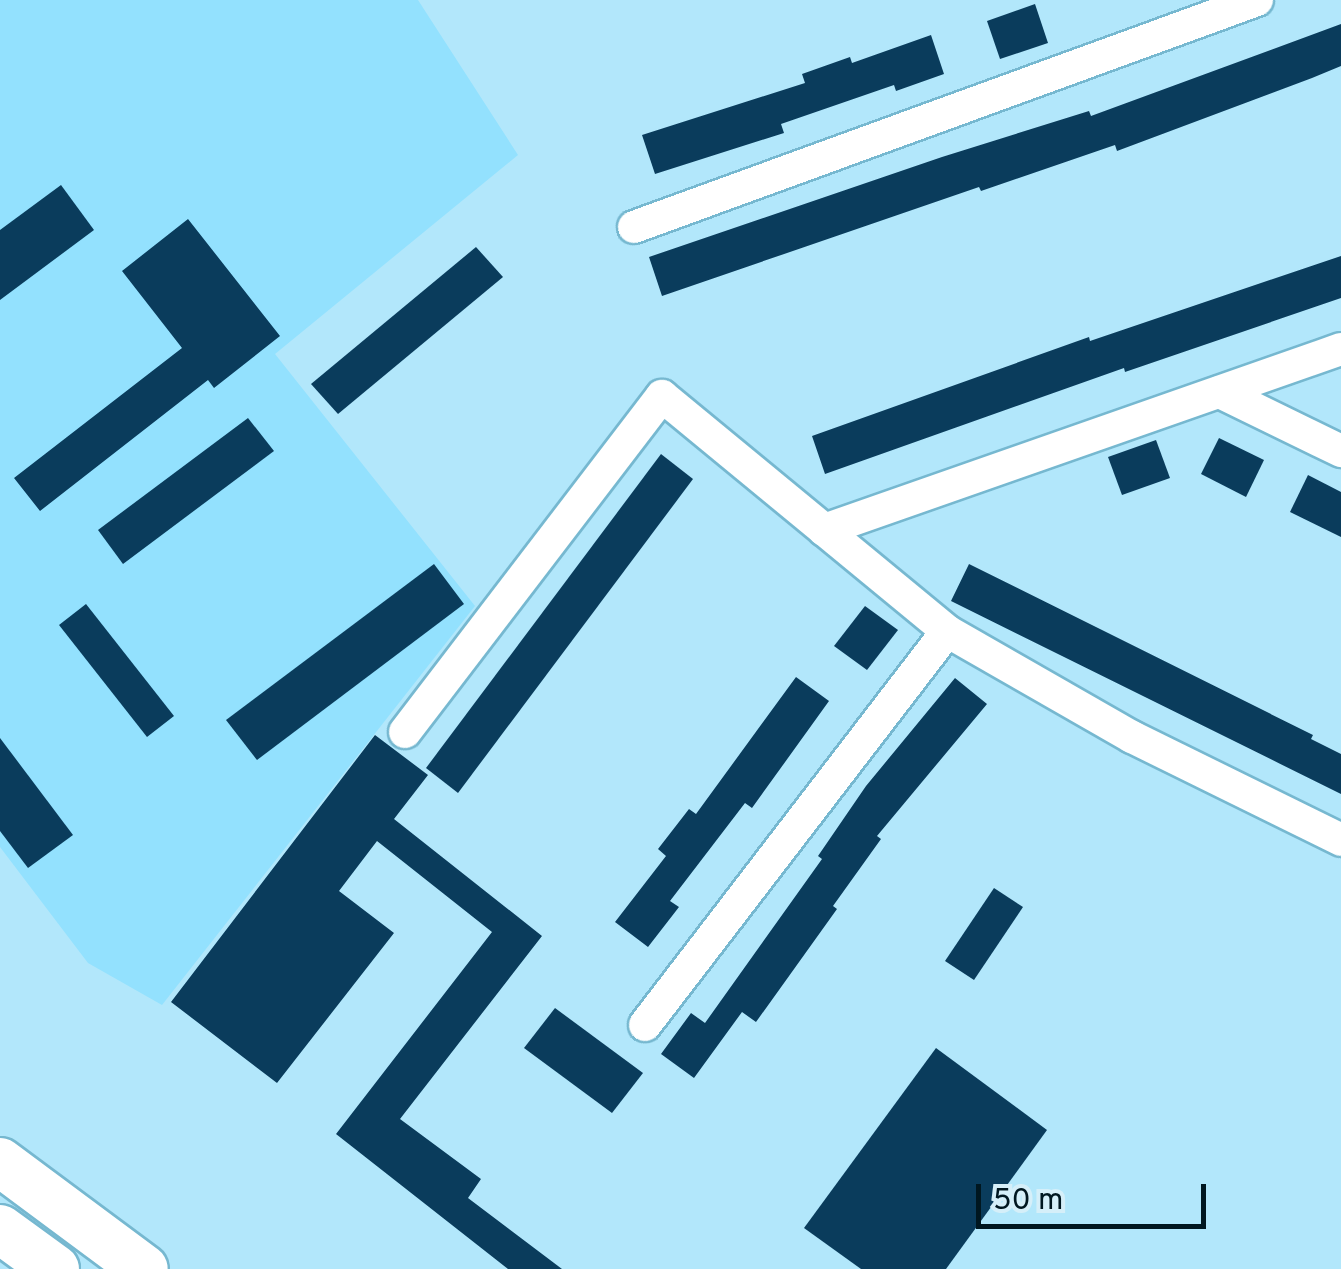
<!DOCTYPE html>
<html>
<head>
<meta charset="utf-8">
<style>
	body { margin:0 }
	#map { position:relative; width:1341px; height:1269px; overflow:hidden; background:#b2e7fb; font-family:Overpass,sans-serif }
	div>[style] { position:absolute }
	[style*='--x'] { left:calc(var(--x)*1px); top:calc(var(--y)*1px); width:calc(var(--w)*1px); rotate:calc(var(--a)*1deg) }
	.built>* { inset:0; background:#93e1fe }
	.building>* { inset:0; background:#0a3c5c }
	.roads { filter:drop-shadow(2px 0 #76b8d0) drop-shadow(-2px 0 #76b8d0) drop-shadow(0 2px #76b8d0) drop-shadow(0 -2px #76b8d0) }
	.minor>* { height:32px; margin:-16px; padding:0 16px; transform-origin:16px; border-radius:16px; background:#fff }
	.secondary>* { height:48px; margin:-24px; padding:0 24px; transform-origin:24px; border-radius:24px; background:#fff }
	span { translate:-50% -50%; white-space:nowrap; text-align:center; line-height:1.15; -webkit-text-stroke:10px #d5eff9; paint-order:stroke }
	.scale { position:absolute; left:976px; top:1184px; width:230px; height:45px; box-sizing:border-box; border:5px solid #001720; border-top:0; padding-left:12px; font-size:30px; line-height:35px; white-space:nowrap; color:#001720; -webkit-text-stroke:8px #d5eff9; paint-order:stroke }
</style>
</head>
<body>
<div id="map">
	<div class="built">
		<div style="clip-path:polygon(0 0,418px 0,518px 155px,275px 354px,475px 606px,162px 1005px,88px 963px,0 847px)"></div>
	</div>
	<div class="building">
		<div style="clip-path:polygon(1035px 4px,1048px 43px,1000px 59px,987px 21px)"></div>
		<div style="clip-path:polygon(1341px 24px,1341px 66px,1312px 78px,1117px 151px,1115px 145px,981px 191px,979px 187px,662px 296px,649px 257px,942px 157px,1089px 111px,1091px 116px)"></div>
		<div style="clip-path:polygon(931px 35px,944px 74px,896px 91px,894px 85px,781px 124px,784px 133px,655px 174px,642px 135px,805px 83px,802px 74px,850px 57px,852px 63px)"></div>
		<div style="clip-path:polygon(61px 185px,94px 230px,0 300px,0 230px)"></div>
		<div style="clip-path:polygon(188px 219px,280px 336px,214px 388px,208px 380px,40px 511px,14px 478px,182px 348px,122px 271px)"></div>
		<div style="clip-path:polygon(476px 247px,503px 277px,338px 414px,311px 384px)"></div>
		<div style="clip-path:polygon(1341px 256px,1341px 298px,1125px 372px,1124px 368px,825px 474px,812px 436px,1089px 337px,1090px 341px)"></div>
		<div style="clip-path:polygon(248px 418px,274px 451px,123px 564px,98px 530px)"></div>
		<div style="clip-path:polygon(1219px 438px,1264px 460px,1246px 497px,1201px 474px)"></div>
		<div style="clip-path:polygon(1156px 440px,1170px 478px,1122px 495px,1108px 457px)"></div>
		<div style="clip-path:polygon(661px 454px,693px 479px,458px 793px,426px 768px)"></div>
		<div style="clip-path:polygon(1308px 475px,1341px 492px,1341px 537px,1290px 512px)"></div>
		<div style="clip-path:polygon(434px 564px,464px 604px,257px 760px,226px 720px)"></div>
		<div style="clip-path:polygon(969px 564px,1313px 735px,1311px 739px,1341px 754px,1341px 794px,951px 601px)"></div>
		<div style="clip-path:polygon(86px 604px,174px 716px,147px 737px,59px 625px)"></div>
		<div style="clip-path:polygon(865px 606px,898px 630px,867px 670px,834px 646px)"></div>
		<div style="clip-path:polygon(796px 677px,829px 701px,752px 808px,745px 803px,670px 901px,679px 907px,648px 947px,615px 922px,666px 856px,658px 849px,689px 809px,696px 814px)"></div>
		<div style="clip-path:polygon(955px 678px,987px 704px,877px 836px,881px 839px,833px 906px,837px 909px,756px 1022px,742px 1012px,694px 1078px,661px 1054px,691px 1013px,705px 1023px,822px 859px,818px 856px,866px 786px)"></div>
		<div style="clip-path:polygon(375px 735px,428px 775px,394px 819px,542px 936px,400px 1119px,481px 1179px,468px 1198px,562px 1269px,508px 1269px,336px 1134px,492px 932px,377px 841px,339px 891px,394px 933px,277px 1083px,171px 1002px)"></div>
		<div style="clip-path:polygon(0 738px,73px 835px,28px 868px,0 831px)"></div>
		<div style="clip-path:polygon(994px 888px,1023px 907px,974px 980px,945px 961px)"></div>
		<div style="clip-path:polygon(555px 1008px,643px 1073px,612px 1113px,524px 1048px)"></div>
		<div style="clip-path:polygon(936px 1048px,1047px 1130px,946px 1269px,861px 1269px,804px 1228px)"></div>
	</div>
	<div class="roads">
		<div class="minor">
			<div style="--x:634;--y:227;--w:663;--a:-20.02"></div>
			<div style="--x:1220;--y:392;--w:135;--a:26"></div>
			<div style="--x:824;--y:530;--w:548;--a:-19.29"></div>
			<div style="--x:405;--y:732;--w:423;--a:-52.6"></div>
			<div style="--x:662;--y:396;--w:369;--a:39.5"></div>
			<div style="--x:947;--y:631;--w:213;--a:29.8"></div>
			<div style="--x:1132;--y:737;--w:233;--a:26.2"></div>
			<div style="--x:645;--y:1025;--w:496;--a:-52.5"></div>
		</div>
		<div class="secondary">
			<div style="--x:0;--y:1162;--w:179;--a:36.6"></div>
			<div style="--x:0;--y:1229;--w:68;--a:36"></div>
		</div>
	</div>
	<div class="scale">50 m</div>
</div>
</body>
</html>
